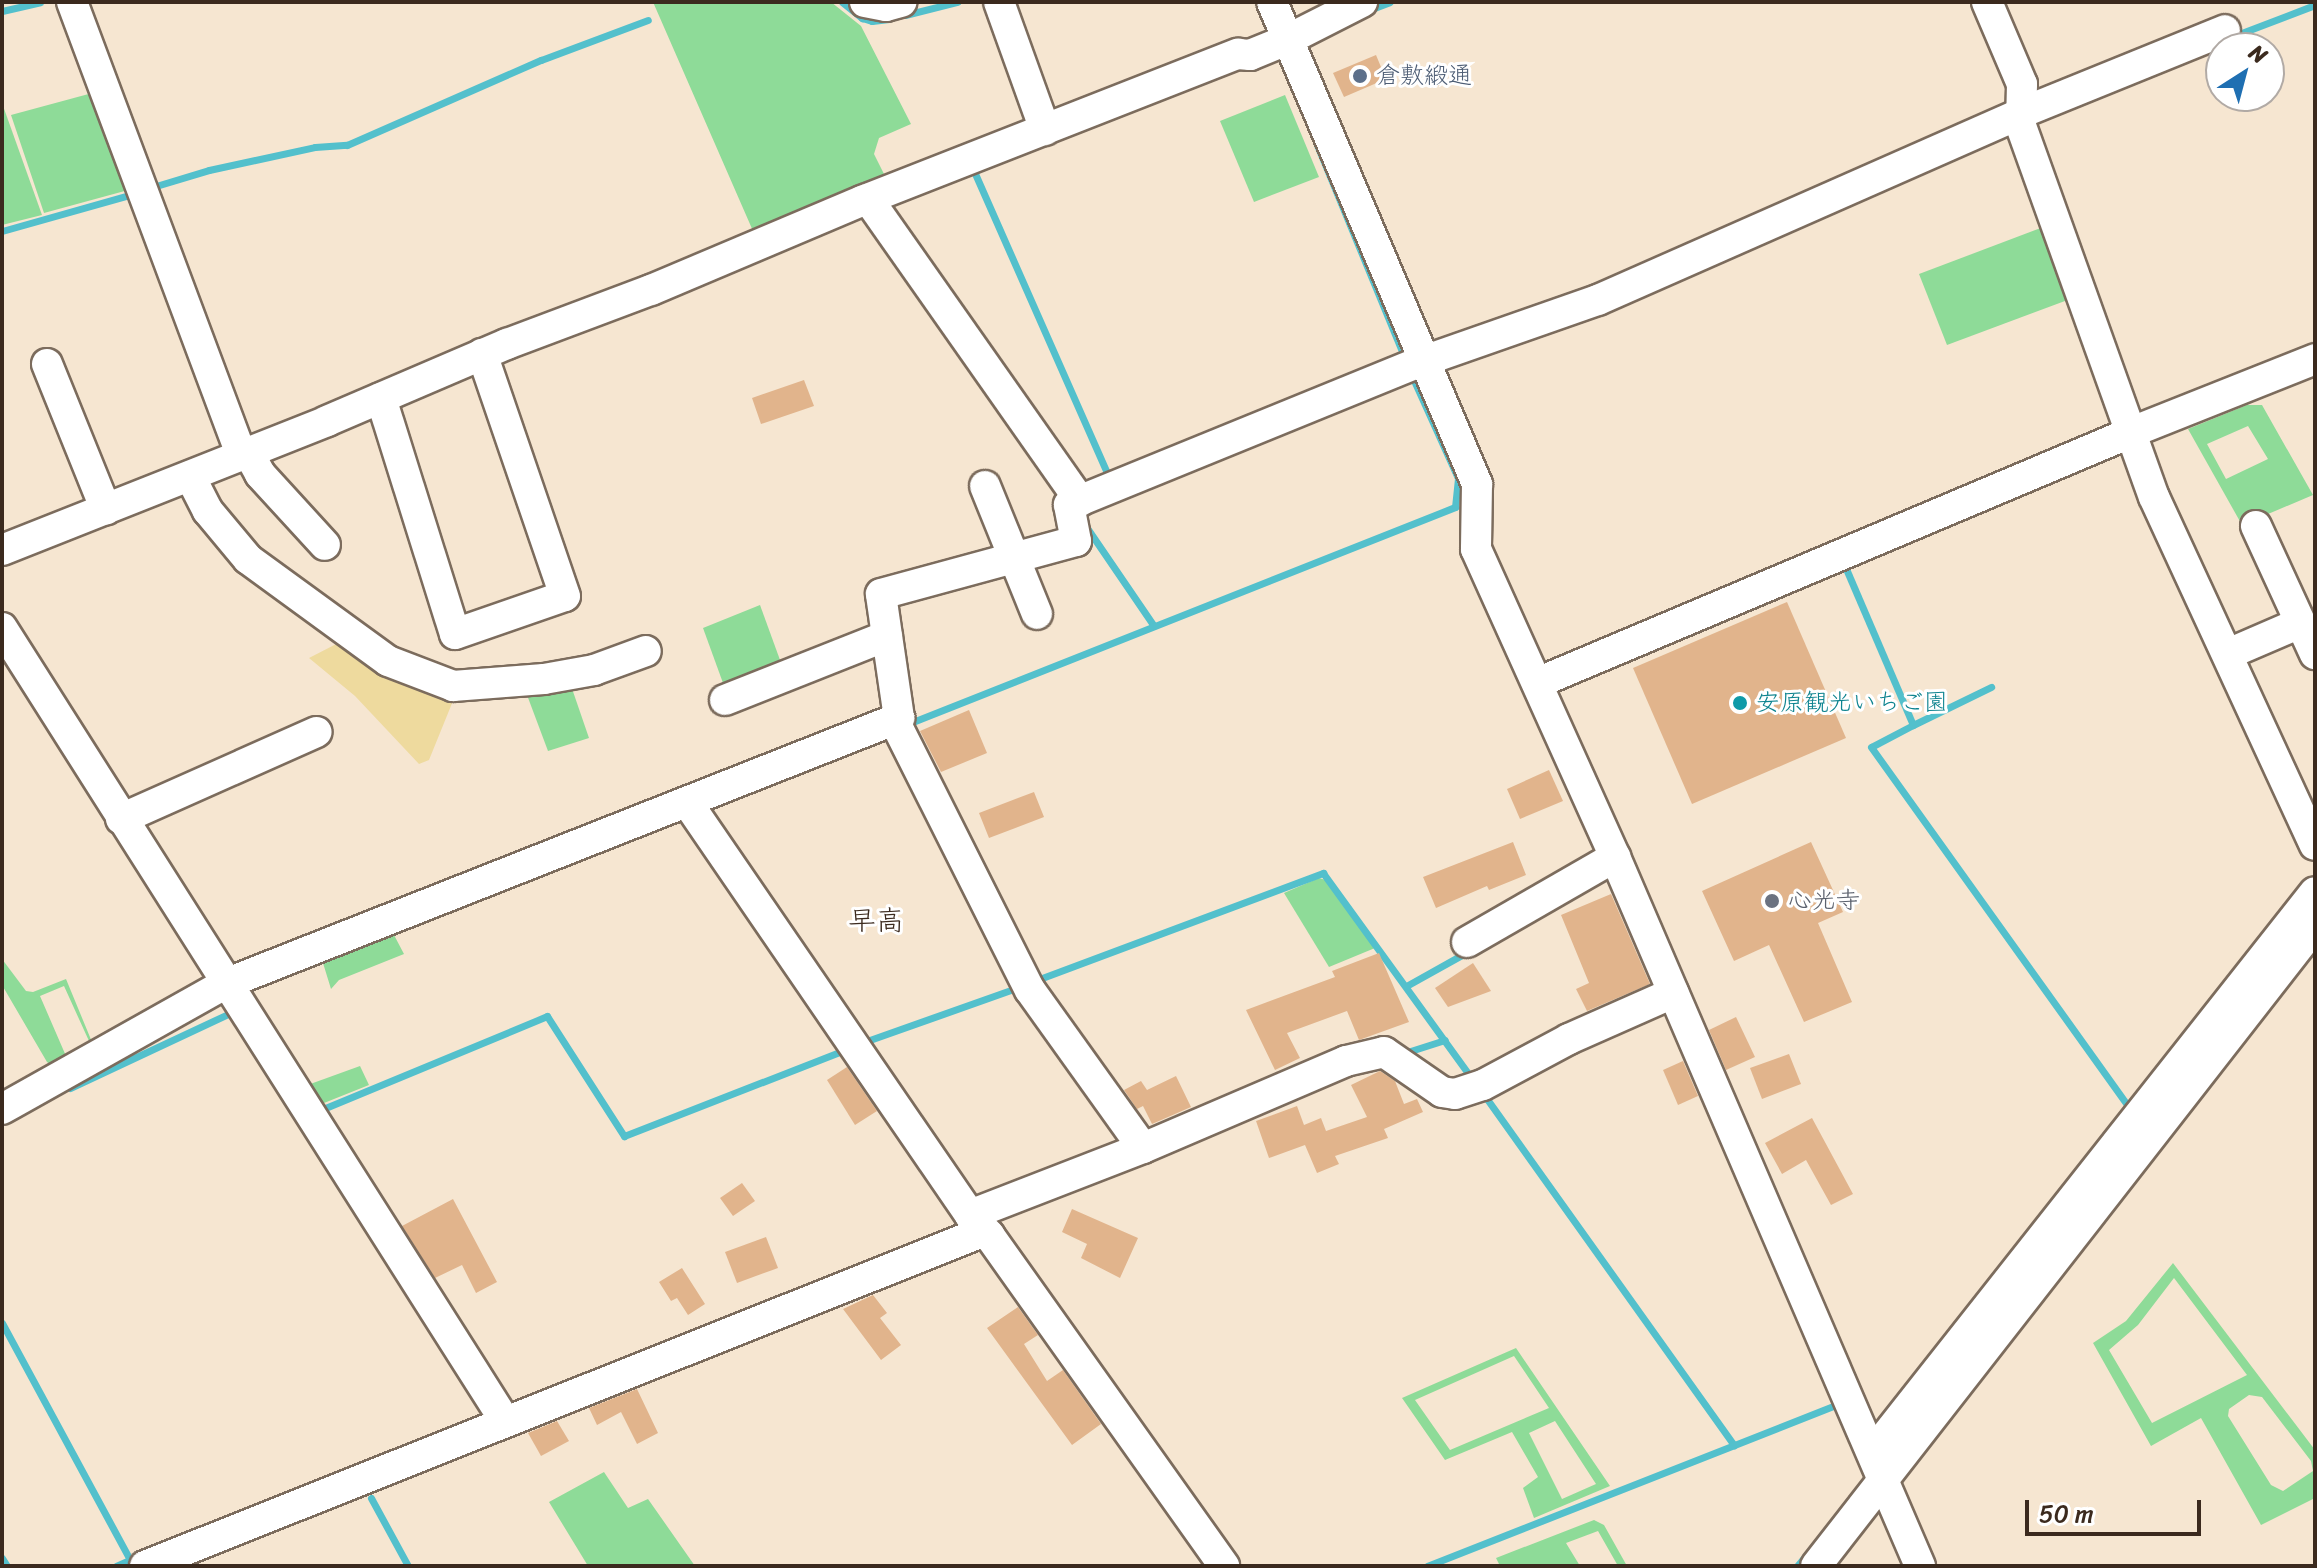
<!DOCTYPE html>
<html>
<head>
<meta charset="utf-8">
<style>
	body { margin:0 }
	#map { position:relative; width:2317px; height:1568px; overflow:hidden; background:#f6e6d1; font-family:Sriracha,"Klee One",sans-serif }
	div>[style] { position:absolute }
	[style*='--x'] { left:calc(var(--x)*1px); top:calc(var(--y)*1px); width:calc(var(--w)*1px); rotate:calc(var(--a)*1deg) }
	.green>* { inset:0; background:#8edb98 }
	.sand>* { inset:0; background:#eeda9e }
	.stream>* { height:7px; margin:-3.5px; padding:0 3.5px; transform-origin:3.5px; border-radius:3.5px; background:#53c0cc }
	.building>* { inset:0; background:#e1b48c }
	.roads { filter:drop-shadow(2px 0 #7c6c5d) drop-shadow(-2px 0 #7c6c5d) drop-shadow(0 2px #7c6c5d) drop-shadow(0 -2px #7c6c5d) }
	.minor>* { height:30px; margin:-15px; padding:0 15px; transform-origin:15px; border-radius:15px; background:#fff }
	.dots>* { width:22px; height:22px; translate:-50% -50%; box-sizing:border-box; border:4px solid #fff; border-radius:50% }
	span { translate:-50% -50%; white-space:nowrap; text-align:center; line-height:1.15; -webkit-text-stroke:6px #fff; paint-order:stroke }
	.service-label { font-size:24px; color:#4e5e75 }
	.left { translate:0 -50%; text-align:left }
	.culture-label { font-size:24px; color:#0d838f }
	.worship-label { font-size:24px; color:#5b616d }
	.quarter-label { font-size:28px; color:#3b2a1e }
	.frame { position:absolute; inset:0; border:4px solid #3b2a1e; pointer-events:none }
	.north { position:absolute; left:2205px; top:32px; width:80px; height:80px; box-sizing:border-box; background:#fff; border:2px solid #b1aaa5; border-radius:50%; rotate:36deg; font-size:22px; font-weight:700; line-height:32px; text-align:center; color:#3b2a1e }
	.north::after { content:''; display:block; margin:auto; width:28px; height:36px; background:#1f6fb2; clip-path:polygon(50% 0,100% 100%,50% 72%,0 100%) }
	.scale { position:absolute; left:2025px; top:1500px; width:176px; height:36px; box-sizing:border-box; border:4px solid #3b2a1e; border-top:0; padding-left:10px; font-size:24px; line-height:28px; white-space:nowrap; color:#3b2a1e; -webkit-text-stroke:6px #fff; paint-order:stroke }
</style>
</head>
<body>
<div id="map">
	<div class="green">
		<div style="clip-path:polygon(653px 2px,831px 2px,861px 26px,911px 124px,879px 138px,874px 154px,889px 184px,753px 231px)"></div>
		<div style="clip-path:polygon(96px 92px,132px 189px,44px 213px,11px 115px)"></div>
		<div style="clip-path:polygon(1285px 95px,1319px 177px,1254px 202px,1220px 121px)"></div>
		<div style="clip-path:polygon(2px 103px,42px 215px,2px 225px)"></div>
		<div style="clip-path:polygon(2046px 226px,2073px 298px,1947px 345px,1919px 274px)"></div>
		<div style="clip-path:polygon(evenodd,2247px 405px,2262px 405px,2313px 495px,2242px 525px,2188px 429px,2247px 405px,2248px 426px,2268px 459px,2226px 479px,2207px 444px,2248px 426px)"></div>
		<div style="clip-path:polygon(760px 605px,784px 671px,727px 694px,703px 628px)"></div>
		<div style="clip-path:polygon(568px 677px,589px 738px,548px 751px,524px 687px)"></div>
		<div style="clip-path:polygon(1319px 878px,1329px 881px,1375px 948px,1329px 967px,1284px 893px)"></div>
		<div style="clip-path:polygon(394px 935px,404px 954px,339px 980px,331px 989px,323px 963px)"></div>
		<div style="clip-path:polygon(evenodd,2px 959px,26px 991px,33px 992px,66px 979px,92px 1042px,90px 1052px,55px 1068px,47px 1062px,2px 985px,2px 959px,64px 986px,89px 1041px,85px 1049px,66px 1056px,40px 996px,64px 986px)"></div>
		<div style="clip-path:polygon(360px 1066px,369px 1085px,314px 1107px,302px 1087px)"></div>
		<div style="clip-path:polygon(evenodd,2173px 1263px,2315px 1450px,2315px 1498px,2261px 1525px,2201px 1418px,2151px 1446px,2093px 1343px,2126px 1321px,2173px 1263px,2174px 1278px,2247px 1375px,2152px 1423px,2109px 1350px,2138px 1325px,2174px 1278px,2173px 1263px,2249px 1395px,2262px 1397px,2311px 1461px,2313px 1471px,2283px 1491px,2271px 1485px,2228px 1416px,2229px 1409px,2249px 1395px)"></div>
		<div style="clip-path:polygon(evenodd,1516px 1348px,1610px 1486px,1534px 1518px,1523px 1488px,1538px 1477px,1512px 1432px,1445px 1460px,1402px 1398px,1516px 1348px,1514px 1356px,1549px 1408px,1450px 1450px,1415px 1400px,1514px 1356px,1516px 1348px,1555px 1421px,1596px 1484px,1562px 1499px,1529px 1433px,1555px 1421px)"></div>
		<div style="clip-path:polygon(604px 1472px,628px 1508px,648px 1499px,695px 1566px,588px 1566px,549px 1502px)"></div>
		<div style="clip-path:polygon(1594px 1520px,1604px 1525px,1627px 1566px,1618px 1566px,1598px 1531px,1566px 1543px,1580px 1566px,1500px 1566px,1496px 1558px)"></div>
	</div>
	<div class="sand">
		<div style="clip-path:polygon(346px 639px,457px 691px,429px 760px,419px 764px,355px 696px,309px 658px)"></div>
	</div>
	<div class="stream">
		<div style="--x:842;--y:2;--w:26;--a:39"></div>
		<div style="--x:862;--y:18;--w:10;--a:17"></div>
		<div style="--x:872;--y:21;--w:17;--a:-7"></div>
		<div style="--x:1369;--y:10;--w:22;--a:-21"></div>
		<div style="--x:2;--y:11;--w:39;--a:-13"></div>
		<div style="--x:905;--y:15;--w:54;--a:-14"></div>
		<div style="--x:2231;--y:37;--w:90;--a:-20.9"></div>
		<div style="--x:1317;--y:145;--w:231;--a:67.6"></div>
		<div style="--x:973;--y:169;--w:342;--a:66.2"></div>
		<div style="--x:156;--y:186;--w:55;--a:-16.8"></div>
		<div style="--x:209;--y:170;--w:108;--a:-12.2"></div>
		<div style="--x:315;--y:147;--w:32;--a:-4"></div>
		<div style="--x:347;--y:145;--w:212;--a:-23.7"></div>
		<div style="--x:541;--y:60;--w:114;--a:-20.5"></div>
		<div style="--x:2;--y:231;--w:132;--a:-15.8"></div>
		<div style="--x:1085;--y:525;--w:122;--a:55.7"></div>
		<div style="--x:1844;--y:564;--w:175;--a:66.8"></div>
		<div style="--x:1913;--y:725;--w:47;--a:152.4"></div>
		<div style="--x:1871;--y:747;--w:447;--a:54.4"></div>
		<div style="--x:905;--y:725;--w:592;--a:-21.62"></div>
		<div style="--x:1455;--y:507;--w:29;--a:-84"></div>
		<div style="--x:1458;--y:478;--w:114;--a:-114.3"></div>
		<div style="--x:1913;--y:725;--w:87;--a:-26"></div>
		<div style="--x:1034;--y:981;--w:309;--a:-20.5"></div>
		<div style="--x:1323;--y:873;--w:254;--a:54.1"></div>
		<div style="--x:1408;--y:985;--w:68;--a:-29.2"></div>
		<div style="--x:864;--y:1042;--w:164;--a:-19.5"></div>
		<div style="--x:1401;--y:1054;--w:46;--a:-17.7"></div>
		<div style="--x:70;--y:1088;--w:179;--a:-25.1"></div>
		<div style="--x:1482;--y:1092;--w:434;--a:54.5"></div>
		<div style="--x:318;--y:1111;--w:248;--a:-22.5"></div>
		<div style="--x:547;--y:1016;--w:143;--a:57.3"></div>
		<div style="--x:624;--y:1136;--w:232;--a:-21.3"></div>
		<div style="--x:2;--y:1323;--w:269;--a:61.6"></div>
		<div style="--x:371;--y:1498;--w:77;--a:61.4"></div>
		<div style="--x:2;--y:1558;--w:9;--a:58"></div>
		<div style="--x:116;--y:1566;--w:27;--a:-24"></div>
		<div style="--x:1427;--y:1566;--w:440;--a:-21.5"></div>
		<div style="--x:1797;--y:1566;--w:16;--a:-50"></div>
	</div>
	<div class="building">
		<div style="clip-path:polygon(1376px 55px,1386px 79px,1344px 97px,1333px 73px)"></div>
		<div style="clip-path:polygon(804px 380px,814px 406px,761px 424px,752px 398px)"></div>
		<div style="clip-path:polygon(1787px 602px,1846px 738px,1692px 804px,1633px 668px)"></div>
		<div style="clip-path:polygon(969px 710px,987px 753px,941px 772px,920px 731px)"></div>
		<div style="clip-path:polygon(1549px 770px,1563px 801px,1520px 819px,1507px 789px)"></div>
		<div style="clip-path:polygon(1034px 792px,1044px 817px,989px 838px,979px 813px)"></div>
		<div style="clip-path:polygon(1513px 842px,1526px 875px,1489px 890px,1487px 886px,1436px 908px,1423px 877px)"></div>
		<div style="clip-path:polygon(1811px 842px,1843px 912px,1818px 923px,1852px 1002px,1804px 1022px,1769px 945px,1734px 961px,1702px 891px)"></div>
		<div style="clip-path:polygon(1611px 894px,1650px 984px,1587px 1011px,1576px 989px,1589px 983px,1561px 915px)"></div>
		<div style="clip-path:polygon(1379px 953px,1409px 1022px,1359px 1040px,1347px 1011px,1287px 1033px,1300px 1058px,1275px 1070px,1246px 1010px,1335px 977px,1332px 971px)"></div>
		<div style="clip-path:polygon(1473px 963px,1491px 991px,1448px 1007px,1435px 988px)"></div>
		<div style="clip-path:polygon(1736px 1017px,1755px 1057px,1726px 1070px,1709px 1030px)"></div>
		<div style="clip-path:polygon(1789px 1054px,1801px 1084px,1762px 1099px,1750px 1068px)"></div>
		<div style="clip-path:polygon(1683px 1061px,1698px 1096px,1678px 1105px,1663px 1070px)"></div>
		<div style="clip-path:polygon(847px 1067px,877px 1111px,855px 1125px,827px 1080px)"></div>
		<div style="clip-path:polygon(1380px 1071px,1395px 1081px,1404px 1104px,1417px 1099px,1423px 1112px,1384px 1129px,1388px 1138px,1335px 1156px,1339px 1164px,1317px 1173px,1305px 1145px,1269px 1158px,1256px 1121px,1297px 1106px,1304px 1125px,1321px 1118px,1326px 1131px,1367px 1117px,1351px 1085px)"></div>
		<div style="clip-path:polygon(1176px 1076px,1191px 1107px,1152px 1124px,1143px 1106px,1137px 1109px,1124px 1090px,1141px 1081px,1147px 1090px)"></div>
		<div style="clip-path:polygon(1812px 1118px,1853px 1194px,1831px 1205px,1806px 1160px,1782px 1174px,1765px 1143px)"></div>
		<div style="clip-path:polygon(742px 1183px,755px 1201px,733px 1216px,720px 1198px)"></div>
		<div style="clip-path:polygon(453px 1199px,497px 1282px,476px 1293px,462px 1265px,435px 1278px,402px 1226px)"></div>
		<div style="clip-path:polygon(1072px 1209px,1138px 1238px,1120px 1278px,1081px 1258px,1087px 1244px,1062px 1232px)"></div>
		<div style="clip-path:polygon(766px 1237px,778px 1268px,737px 1283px,725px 1252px)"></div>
		<div style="clip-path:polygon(682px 1268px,705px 1304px,688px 1315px,677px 1298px,671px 1301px,659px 1282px)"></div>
		<div style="clip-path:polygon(873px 1295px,887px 1313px,880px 1318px,901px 1345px,881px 1360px,843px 1309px)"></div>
		<div style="clip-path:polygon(1018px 1307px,1038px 1335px,1024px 1344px,1047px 1381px,1063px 1370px,1101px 1424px,1072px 1445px,987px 1328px)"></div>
		<div style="clip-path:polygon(637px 1389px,658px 1433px,637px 1444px,621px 1412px,597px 1425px,589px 1408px)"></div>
		<div style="clip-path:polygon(557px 1421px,569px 1441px,541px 1456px,528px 1433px)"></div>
	</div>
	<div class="roads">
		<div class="minor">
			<div style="--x:72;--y:2;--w:483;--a:69.5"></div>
			<div style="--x:865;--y:2;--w:21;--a:11"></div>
			<div style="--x:886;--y:6;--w:16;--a:-15"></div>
			<div style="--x:999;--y:2;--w:136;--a:70.2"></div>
			<div style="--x:1272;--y:2;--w:524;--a:66.96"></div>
			<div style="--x:1477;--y:484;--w:65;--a:90.9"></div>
			<div style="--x:1476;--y:549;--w:338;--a:65.7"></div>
			<div style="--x:1615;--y:857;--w:772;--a:66.72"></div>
			<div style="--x:1987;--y:2;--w:89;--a:66.9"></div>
			<div style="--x:2022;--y:84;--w:42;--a:91.4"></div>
			<div style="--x:2021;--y:126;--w:394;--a:70.3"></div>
			<div style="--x:2154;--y:497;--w:383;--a:65.2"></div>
			<div style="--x:868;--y:199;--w:369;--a:54.9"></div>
			<div style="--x:47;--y:364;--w:157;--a:68"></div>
			<div style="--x:381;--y:398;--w:247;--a:72.6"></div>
			<div style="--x:455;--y:634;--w:116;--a:-19.1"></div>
			<div style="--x:565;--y:596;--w:256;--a:-108.9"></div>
			<div style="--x:248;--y:452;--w:25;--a:61"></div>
			<div style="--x:260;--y:474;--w:96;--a:47.5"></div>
			<div style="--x:190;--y:476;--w:39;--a:63"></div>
			<div style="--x:208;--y:511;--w:62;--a:50.2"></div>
			<div style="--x:248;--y:559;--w:173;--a:36.1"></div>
			<div style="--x:388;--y:661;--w:70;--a:21"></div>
			<div style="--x:453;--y:686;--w:91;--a:-4.4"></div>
			<div style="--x:544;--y:679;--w:51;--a:-10.2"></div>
			<div style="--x:594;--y:670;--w:55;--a:-20.1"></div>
			<div style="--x:985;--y:486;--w:138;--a:67.9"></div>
			<div style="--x:2256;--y:526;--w:141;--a:65.3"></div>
			<div style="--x:2;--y:550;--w:350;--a:-21.6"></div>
			<div style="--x:327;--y:421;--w:196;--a:-23.2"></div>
			<div style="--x:507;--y:344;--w:154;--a:-20.6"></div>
			<div style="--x:651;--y:290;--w:229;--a:-22.9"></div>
			<div style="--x:862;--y:201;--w:404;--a:-21.4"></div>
			<div style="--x:1238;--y:54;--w:12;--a:5"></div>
			<div style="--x:1250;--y:55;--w:42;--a:-22.3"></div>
			<div style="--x:1289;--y:39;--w:82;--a:-26.9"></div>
			<div style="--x:2;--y:628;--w:939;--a:57.61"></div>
			<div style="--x:2228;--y:654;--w:78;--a:-23.3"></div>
			<div style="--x:1537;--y:683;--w:646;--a:-22.87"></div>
			<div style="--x:2132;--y:432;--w:197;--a:-21.7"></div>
			<div style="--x:725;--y:700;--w:174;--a:-21.6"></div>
			<div style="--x:894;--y:720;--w:302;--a:63.3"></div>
			<div style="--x:1030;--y:990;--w:194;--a:54.4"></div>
			<div style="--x:687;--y:802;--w:501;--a:55.58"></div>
			<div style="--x:970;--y:1215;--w:28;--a:46"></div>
			<div style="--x:989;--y:1235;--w:406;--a:54.6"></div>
			<div style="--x:121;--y:819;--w:214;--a:-24"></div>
			<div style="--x:1467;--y:942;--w:171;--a:-29.9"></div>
			<div style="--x:2;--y:1109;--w:256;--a:-29.3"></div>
			<div style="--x:225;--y:984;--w:725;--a:-21.54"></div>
			<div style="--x:899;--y:718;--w:125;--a:-98.3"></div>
			<div style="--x:881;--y:594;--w:202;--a:-15.2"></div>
			<div style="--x:1076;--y:541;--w:37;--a:-101"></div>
			<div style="--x:1069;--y:505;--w:374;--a:-22.2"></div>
			<div style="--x:1415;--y:364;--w:194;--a:-19.3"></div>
			<div style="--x:1598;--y:300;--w:462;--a:-23.8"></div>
			<div style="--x:2021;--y:113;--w:220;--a:-22.1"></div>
			<div style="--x:970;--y:1215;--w:186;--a:-21.2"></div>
			<div style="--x:1143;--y:1148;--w:221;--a:-23.2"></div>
			<div style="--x:1346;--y:1061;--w:39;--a:-13"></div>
			<div style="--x:1384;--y:1052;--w:70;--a:34.6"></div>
			<div style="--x:1442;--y:1092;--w:13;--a:9"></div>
			<div style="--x:1455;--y:1094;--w:29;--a:-18"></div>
			<div style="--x:1483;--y:1085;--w:98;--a:-28.1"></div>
			<div style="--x:1569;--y:1039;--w:114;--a:-23.9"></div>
			<div style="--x:1873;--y:1452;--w:713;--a:-51.72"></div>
			<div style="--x:145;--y:1566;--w:901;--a:-21.75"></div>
			<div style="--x:1816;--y:1566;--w:812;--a:-52.06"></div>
		</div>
	</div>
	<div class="dots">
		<div style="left:1360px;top:76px;background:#5c6f8a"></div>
		<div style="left:1740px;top:703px;background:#0f9aa8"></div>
		<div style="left:1772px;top:901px;background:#6b7280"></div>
	</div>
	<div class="service-label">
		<span class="left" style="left:1376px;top:76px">倉敷緞通</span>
	</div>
	<div class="culture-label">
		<span class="left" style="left:1756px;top:703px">安原観光いちご園</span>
	</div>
	<div class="worship-label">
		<span class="left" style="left:1788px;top:901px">心光寺</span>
	</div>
	<div class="quarter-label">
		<span style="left:876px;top:921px">早高</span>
	</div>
	<div class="frame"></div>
	<div class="north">N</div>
	<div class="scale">50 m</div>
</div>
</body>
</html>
